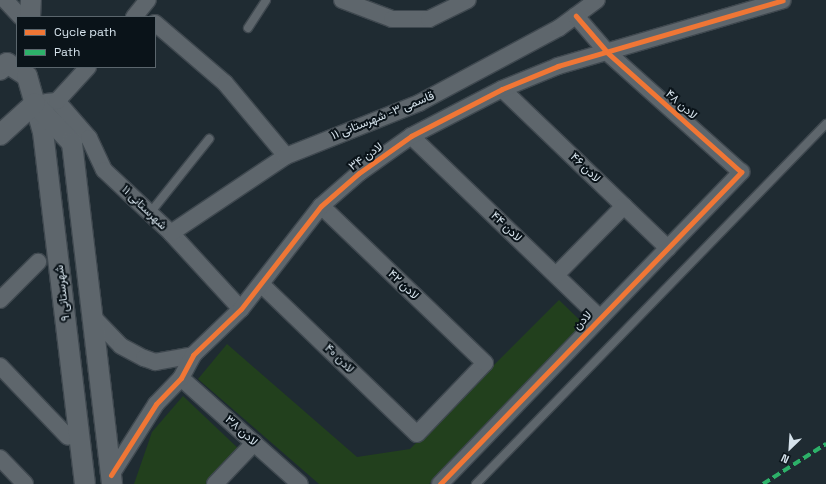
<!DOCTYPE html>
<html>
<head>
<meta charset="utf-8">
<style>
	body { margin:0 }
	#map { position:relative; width:826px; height:484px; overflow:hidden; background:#1f2b32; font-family:"Space Grotesk",Vazirmatn,sans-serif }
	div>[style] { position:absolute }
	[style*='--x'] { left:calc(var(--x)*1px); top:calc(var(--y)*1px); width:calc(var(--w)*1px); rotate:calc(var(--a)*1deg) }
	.green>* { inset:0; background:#22401d }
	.roads { filter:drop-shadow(1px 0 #3f484f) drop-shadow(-1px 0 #3f484f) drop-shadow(0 1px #3f484f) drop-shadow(0 -1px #3f484f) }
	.service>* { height:8px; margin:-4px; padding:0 4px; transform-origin:4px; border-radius:4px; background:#5e666c }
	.minor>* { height:16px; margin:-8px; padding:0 8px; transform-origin:8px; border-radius:8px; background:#5e666c }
	.tertiary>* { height:20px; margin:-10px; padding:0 10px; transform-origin:10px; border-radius:10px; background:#5e666c }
	.quiet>* { height:4px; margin-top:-2px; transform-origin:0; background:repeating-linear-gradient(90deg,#2db169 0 8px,transparent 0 12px) }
	.cycleway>* { height:5px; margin:-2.5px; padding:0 2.5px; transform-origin:2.5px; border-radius:2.5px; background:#f07635 }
	span { translate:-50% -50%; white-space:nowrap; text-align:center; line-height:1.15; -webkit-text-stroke:4px #0a1319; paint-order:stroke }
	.street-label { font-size:12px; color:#d5e2eb }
	.legend { position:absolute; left:16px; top:16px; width:140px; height:52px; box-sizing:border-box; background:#0a1319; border:1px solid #5b666d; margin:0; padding:5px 7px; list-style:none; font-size:12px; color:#d5e2eb }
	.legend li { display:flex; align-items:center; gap:8px; height:20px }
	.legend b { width:20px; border:1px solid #5b666d }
	.north { position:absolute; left:770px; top:428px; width:40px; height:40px; -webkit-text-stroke:3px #0a1319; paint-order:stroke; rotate:205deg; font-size:11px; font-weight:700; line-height:16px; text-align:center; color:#d5e2eb }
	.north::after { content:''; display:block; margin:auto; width:14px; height:18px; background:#d5e2eb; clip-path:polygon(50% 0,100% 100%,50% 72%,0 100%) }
</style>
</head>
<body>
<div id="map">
	<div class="green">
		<div style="clip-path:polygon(559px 300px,587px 327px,447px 472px,429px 484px,319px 484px,198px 379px,227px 344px,357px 457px,410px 449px)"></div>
		<div style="clip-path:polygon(183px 396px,242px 452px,211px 484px,134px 484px,152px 432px)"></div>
	</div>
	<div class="roads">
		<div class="service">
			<div style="--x:248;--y:28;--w:33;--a:-57"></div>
			<div style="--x:150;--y:213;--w:95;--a:-51.4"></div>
			<div style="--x:476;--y:484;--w:502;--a:-45.81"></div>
		</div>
		<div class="minor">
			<div style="--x:5;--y:0;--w:23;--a:47"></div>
			<div style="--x:342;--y:0;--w:53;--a:20.8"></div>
			<div style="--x:392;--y:19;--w:37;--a:0"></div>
			<div style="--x:429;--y:19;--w:43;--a:-26"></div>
			<div style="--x:134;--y:17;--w:22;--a:-51"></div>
			<div style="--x:155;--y:23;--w:92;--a:40.6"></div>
			<div style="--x:225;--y:83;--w:95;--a:50.1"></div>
			<div style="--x:502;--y:89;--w:230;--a:43.8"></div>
			<div style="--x:57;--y:101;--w:49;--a:49.1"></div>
			<div style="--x:89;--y:138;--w:35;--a:65"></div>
			<div style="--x:104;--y:170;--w:92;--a:43.2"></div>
			<div style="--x:171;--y:233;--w:103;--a:47.4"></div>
			<div style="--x:46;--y:102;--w:11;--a:-5"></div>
			<div style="--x:57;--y:101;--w:46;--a:-47.6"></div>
			<div style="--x:411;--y:136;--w:262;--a:43.9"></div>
			<div style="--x:171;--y:233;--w:138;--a:-33.8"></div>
			<div style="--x:286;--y:156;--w:143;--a:-21.7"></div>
			<div style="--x:419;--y:103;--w:159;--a:-28.2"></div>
			<div style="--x:559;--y:28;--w:47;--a:-36.4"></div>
			<div style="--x:556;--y:275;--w:97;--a:-45.4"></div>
			<div style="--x:261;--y:284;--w:216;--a:43.9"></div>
			<div style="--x:417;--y:434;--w:98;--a:-46.2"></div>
			<div style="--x:485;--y:363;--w:227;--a:-136.2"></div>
			<div style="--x:0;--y:300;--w:54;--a:-45"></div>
			<div style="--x:93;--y:317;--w:40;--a:46"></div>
			<div style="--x:121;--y:346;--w:26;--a:28"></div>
			<div style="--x:144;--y:358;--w:12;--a:20"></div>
			<div style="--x:155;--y:362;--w:39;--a:-10"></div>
			<div style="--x:0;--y:366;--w:98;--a:46.2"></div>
			<div style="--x:181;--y:378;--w:159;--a:41.7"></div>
			<div style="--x:0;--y:458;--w:36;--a:46"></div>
			<div style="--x:111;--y:475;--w:84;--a:-57.6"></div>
			<div style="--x:156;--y:404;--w:36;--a:-46"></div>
			<div style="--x:181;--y:378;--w:26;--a:-62"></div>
			<div style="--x:193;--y:355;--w:66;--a:-43.8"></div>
			<div style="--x:241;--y:309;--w:130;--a:-52.2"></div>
			<div style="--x:321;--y:206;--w:50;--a:-41"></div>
			<div style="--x:359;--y:173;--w:64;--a:-35.4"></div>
			<div style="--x:411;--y:136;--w:102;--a:-27.3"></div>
			<div style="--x:502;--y:89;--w:61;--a:-22.3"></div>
			<div style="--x:558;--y:66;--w:234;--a:-16.3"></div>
			<div style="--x:215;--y:484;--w:57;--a:-46.4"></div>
			<div style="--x:440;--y:484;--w:434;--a:-46"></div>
			<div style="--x:741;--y:172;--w:180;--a:-138.2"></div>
			<div style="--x:607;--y:52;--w:48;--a:-130.7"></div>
		</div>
		<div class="tertiary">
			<div style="--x:30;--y:17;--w:17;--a:-87"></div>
			<div style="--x:0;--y:70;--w:10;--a:-45"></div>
			<div style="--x:7;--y:63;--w:24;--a:33"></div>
			<div style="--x:27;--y:76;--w:58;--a:74.1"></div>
			<div style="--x:43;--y:132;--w:354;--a:83.2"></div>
			<div style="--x:37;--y:106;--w:51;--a:46.6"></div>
			<div style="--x:72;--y:143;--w:343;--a:83.3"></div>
			<div style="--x:0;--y:135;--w:47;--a:-42.4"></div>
		</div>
	</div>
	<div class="quiet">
		<div style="--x:763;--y:484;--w:75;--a:-32.4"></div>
	</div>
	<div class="cycleway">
		<div style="--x:111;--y:475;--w:84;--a:-57.6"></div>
		<div style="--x:156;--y:404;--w:36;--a:-46"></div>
		<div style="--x:181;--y:378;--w:26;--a:-62"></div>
		<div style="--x:193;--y:355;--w:66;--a:-43.8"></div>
		<div style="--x:241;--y:309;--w:130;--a:-52.2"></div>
		<div style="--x:321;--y:206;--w:50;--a:-41"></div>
		<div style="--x:359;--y:173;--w:64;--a:-35.4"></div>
		<div style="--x:411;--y:136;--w:102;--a:-27.3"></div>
		<div style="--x:502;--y:89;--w:61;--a:-22.3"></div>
		<div style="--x:558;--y:66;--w:234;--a:-16.3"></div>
		<div style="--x:440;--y:484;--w:434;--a:-46"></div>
		<div style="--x:741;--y:172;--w:180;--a:-138.2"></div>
		<div style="--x:607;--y:52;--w:48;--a:-130.7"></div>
	</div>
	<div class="street-label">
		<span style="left:681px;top:105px;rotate:42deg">لادن ۴۸</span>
		<span style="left:383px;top:116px;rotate:-22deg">قاسمی ۳- شهرستانی ۱۱</span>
		<span style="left:366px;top:157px;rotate:-36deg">لادن ۳۴</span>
		<span style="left:585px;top:168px;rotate:44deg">لادن ۴۶</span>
		<span style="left:144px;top:208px;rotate:44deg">شهرستانی ۱۱</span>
		<span style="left:506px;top:227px;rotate:44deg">لادن ۴۴</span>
		<span style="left:403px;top:285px;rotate:44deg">لادن ۴۲</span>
		<span style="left:63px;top:293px;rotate:-97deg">شهرستانی ۹</span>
		<span style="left:583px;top:321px;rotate:-46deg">لادن</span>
		<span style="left:339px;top:359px;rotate:44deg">لادن ۴۰</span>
		<span style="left:241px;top:431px;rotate:42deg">لادن ۳۸</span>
	</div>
	<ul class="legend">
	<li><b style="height:5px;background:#f07635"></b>Cycle path</li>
	<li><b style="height:5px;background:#2db169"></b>Path</li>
	</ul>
	<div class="north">N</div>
</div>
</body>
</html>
